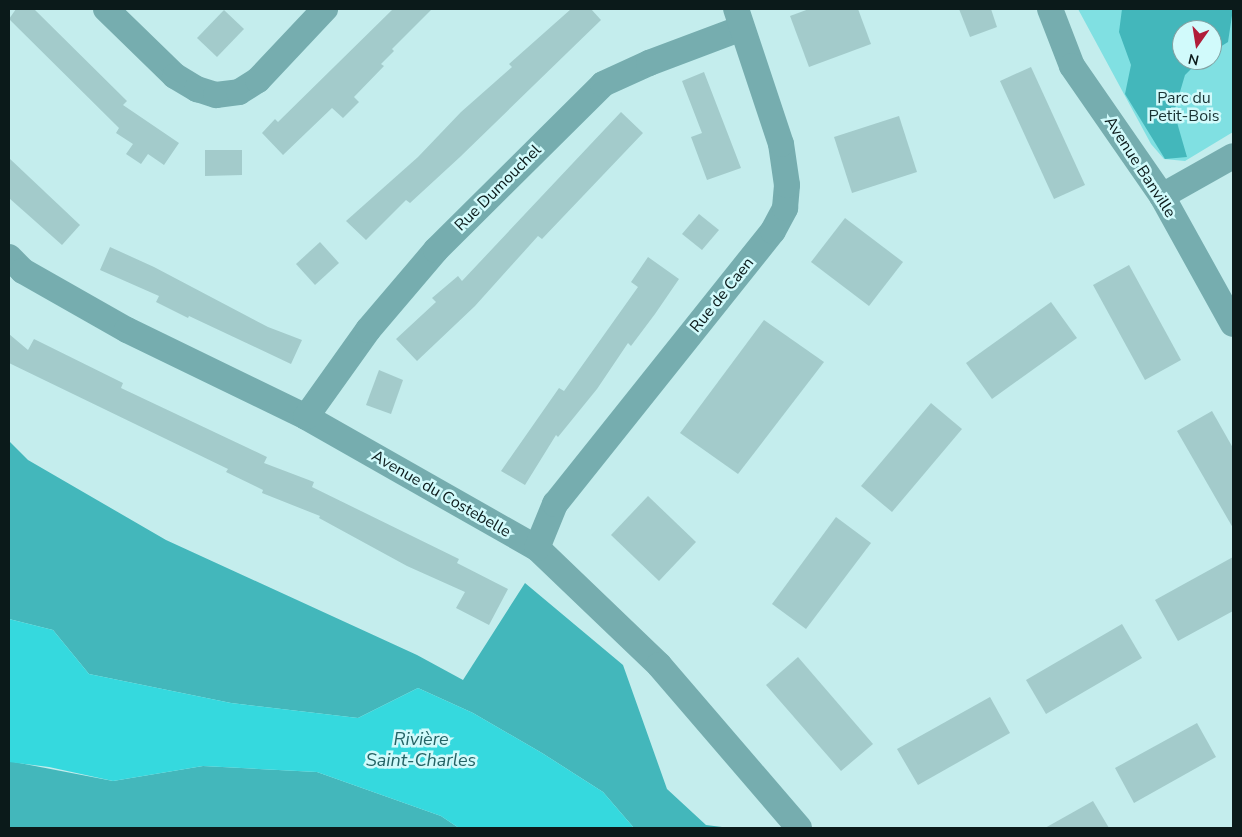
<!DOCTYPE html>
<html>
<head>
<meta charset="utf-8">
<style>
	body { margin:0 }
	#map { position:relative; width:1242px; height:837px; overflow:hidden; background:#c4eded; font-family:"Nunito Sans",sans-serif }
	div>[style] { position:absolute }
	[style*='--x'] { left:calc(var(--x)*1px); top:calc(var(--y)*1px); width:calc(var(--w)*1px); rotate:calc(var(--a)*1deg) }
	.green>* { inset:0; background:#80e0e2 }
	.forest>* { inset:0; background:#43b7bb }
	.water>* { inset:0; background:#35d9de }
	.building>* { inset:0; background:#a3cbcb }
	.minor>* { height:26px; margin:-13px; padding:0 13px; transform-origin:13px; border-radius:13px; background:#76adaf }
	span { translate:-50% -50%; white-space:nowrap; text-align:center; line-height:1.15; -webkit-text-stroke:5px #d1fafb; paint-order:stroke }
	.park-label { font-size:16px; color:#1a3334 }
	.street-label { font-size:16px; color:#0b1a1a }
	.water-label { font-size:18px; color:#246365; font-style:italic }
	.frame { position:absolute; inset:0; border:10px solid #0b1a1a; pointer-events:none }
	.north { position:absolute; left:1172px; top:20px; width:50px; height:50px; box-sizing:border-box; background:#d1fafb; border:1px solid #82a0a1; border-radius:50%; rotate:193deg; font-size:14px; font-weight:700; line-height:20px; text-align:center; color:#0b1a1a }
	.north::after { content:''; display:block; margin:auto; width:18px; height:22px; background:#b01d39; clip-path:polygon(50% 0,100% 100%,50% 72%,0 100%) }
</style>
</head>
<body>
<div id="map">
	<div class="green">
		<div style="clip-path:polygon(evenodd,1078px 9px,1233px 9px,1233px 132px,1185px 161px,1164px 159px,1151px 144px,1078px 9px,1182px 30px,1212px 30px,1212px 60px,1182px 60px,1182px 30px)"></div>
	</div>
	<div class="forest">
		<div style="clip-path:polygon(1122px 9px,1233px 9px,1228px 42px,1212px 52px,1212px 30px,1182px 30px,1182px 60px,1200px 60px,1185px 75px,1174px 112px,1187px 157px,1165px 159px,1125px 94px,1131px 65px,1119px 32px)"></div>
		<div style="clip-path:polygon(9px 441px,28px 460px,166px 540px,417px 655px,463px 680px,525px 583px,623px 665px,667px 789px,706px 825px,730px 828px,634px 828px,603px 792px,542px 753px,473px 713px,418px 688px,358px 718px,231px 703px,89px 674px,53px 630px,9px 619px)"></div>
		<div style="clip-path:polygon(9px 761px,113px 781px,203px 766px,317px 772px,441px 816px,459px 828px,9px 828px)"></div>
	</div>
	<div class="water">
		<div style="clip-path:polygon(9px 619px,53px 630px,89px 674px,231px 703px,358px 718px,418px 688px,473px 713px,542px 753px,603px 792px,634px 828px,459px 828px,441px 816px,317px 772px,203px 766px,113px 781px,49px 767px,9px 762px)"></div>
	</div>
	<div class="building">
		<div style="clip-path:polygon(16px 9px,34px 9px,127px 101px,123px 105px,179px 143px,164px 165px,148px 154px,141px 164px,126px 154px,133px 144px,116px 133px,119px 128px,9px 19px)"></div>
		<div style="clip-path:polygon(393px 9px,432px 9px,392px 49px,394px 51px,381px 64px,384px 66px,354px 97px,359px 102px,343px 118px,332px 108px,283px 155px,262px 133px,275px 119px,278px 122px)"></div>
		<div style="clip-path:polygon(571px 9px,591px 9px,601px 20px,460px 157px,410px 203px,406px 200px,366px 240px,346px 221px,418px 157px,461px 112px,512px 67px,509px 64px)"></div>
		<div style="clip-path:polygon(809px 9px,858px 9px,871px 44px,809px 67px,790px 16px)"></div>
		<div style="clip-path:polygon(959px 9px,991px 9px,997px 27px,970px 37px)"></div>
		<div style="clip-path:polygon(224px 10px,244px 29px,217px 57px,197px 38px)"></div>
		<div style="clip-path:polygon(1031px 67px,1085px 185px,1054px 199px,1000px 81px)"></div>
		<div style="clip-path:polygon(704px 72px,741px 168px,707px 180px,691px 137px,702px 133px,682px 81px)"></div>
		<div style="clip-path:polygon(621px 112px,643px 133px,542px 239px,538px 236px,475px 306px,417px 361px,396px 339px,436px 302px,432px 298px,458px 276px,462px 281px)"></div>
		<div style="clip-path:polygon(899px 116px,917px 172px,852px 193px,834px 137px)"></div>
		<div style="clip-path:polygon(205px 150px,242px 150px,242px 175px,205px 176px)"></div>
		<div style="clip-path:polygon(9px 158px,80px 225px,62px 245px,9px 198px)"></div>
		<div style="clip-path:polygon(699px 214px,719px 230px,702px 250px,682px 234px)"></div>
		<div style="clip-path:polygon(845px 218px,903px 262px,869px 306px,811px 262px)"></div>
		<div style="clip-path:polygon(320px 242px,339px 263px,315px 285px,296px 264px)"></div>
		<div style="clip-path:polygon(110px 247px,154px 267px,268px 327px,302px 340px,291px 364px,189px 316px,188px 318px,156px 302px,159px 296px,100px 270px)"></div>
		<div style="clip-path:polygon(648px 257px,679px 279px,655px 314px,631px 346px,628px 343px,597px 389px,558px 437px,556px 435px,525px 485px,501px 471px,559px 388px,564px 391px,638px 287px,631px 282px)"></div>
		<div style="clip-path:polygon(1129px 265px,1181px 360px,1145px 380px,1093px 285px)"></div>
		<div style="clip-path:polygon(1051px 302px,1077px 338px,992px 399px,966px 363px)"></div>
		<div style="clip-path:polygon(764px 320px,824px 362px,738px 474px,680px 433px)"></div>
		<div style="clip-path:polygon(9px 334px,28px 350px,34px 339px,123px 383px,121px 388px,267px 457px,264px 463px,314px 482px,312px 487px,459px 559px,457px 563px,508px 589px,489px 625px,456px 608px,465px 592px,407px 566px,319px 518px,320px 516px,262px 493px,263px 490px,226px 472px,228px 469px,9px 363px)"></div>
		<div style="clip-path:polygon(379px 370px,403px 380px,391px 414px,366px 405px)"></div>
		<div style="clip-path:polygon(931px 403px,962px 429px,892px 512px,861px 486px)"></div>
		<div style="clip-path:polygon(1212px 411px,1233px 448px,1233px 528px,1177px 431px)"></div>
		<div style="clip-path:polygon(648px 496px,696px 542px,659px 581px,611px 535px)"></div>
		<div style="clip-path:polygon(836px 517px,871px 543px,806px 629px,772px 604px)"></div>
		<div style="clip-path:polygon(1233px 557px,1233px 611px,1178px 641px,1155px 600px)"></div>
		<div style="clip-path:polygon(1122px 624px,1142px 658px,1046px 714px,1026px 680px)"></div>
		<div style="clip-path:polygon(798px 657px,873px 744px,841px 771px,766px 685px)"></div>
		<div style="clip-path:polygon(990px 697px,1010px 733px,918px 785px,897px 749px)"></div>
		<div style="clip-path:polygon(1197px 723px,1216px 757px,1134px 803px,1115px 768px)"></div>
		<div style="clip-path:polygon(1093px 801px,1109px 828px,1045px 828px)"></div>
	</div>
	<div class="minor">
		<div style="--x:106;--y:9;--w:96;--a:44.2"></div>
		<div style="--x:175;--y:76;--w:26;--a:31"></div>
		<div style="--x:197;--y:89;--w:20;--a:18"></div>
		<div style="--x:216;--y:95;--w:23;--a:-7"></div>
		<div style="--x:239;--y:92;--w:22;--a:-32"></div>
		<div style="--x:258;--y:80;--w:98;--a:-46.7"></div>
		<div style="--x:1050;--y:9;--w:61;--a:68.9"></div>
		<div style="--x:1072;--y:66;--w:158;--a:55.3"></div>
		<div style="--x:1162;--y:196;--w:146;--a:61"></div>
		<div style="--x:1162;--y:196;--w:81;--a:-29.4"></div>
		<div style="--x:9;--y:257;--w:20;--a:45"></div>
		<div style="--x:23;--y:271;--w:120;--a:29.6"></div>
		<div style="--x:127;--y:330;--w:199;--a:25.9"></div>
		<div style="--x:306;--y:417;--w:266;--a:29.6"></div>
		<div style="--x:537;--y:548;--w:169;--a:43.8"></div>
		<div style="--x:659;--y:665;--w:215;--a:49.3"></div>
		<div style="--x:306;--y:417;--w:107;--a:-54.5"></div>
		<div style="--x:368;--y:330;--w:105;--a:-49.6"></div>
		<div style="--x:436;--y:250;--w:235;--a:-44.8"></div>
		<div style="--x:603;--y:84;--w:51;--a:-24.5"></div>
		<div style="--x:649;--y:63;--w:99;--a:-20.6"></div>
		<div style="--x:537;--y:548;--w:48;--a:-67.8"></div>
		<div style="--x:555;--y:504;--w:349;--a:-51.4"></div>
		<div style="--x:773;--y:231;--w:26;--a:-62"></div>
		<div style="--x:785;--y:208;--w:23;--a:-85"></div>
		<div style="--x:787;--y:185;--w:41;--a:-98.3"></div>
		<div style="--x:781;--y:144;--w:142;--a:-108.4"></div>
	</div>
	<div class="park-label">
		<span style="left:1184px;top:107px">Parc du<br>Petit-Bois</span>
	</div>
	<div class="street-label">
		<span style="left:1140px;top:167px;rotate:57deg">Avenue Banville</span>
		<span style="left:498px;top:188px;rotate:-45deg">Rue Dumouchel</span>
		<span style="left:722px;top:295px;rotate:-51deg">Rue de Caen</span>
		<span style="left:441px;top:494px;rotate:30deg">Avenue du Costebelle</span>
	</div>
	<div class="water-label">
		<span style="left:421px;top:750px">Rivière<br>Saint-Charles</span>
	</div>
	<div class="frame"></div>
	<div class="north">N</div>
</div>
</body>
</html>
